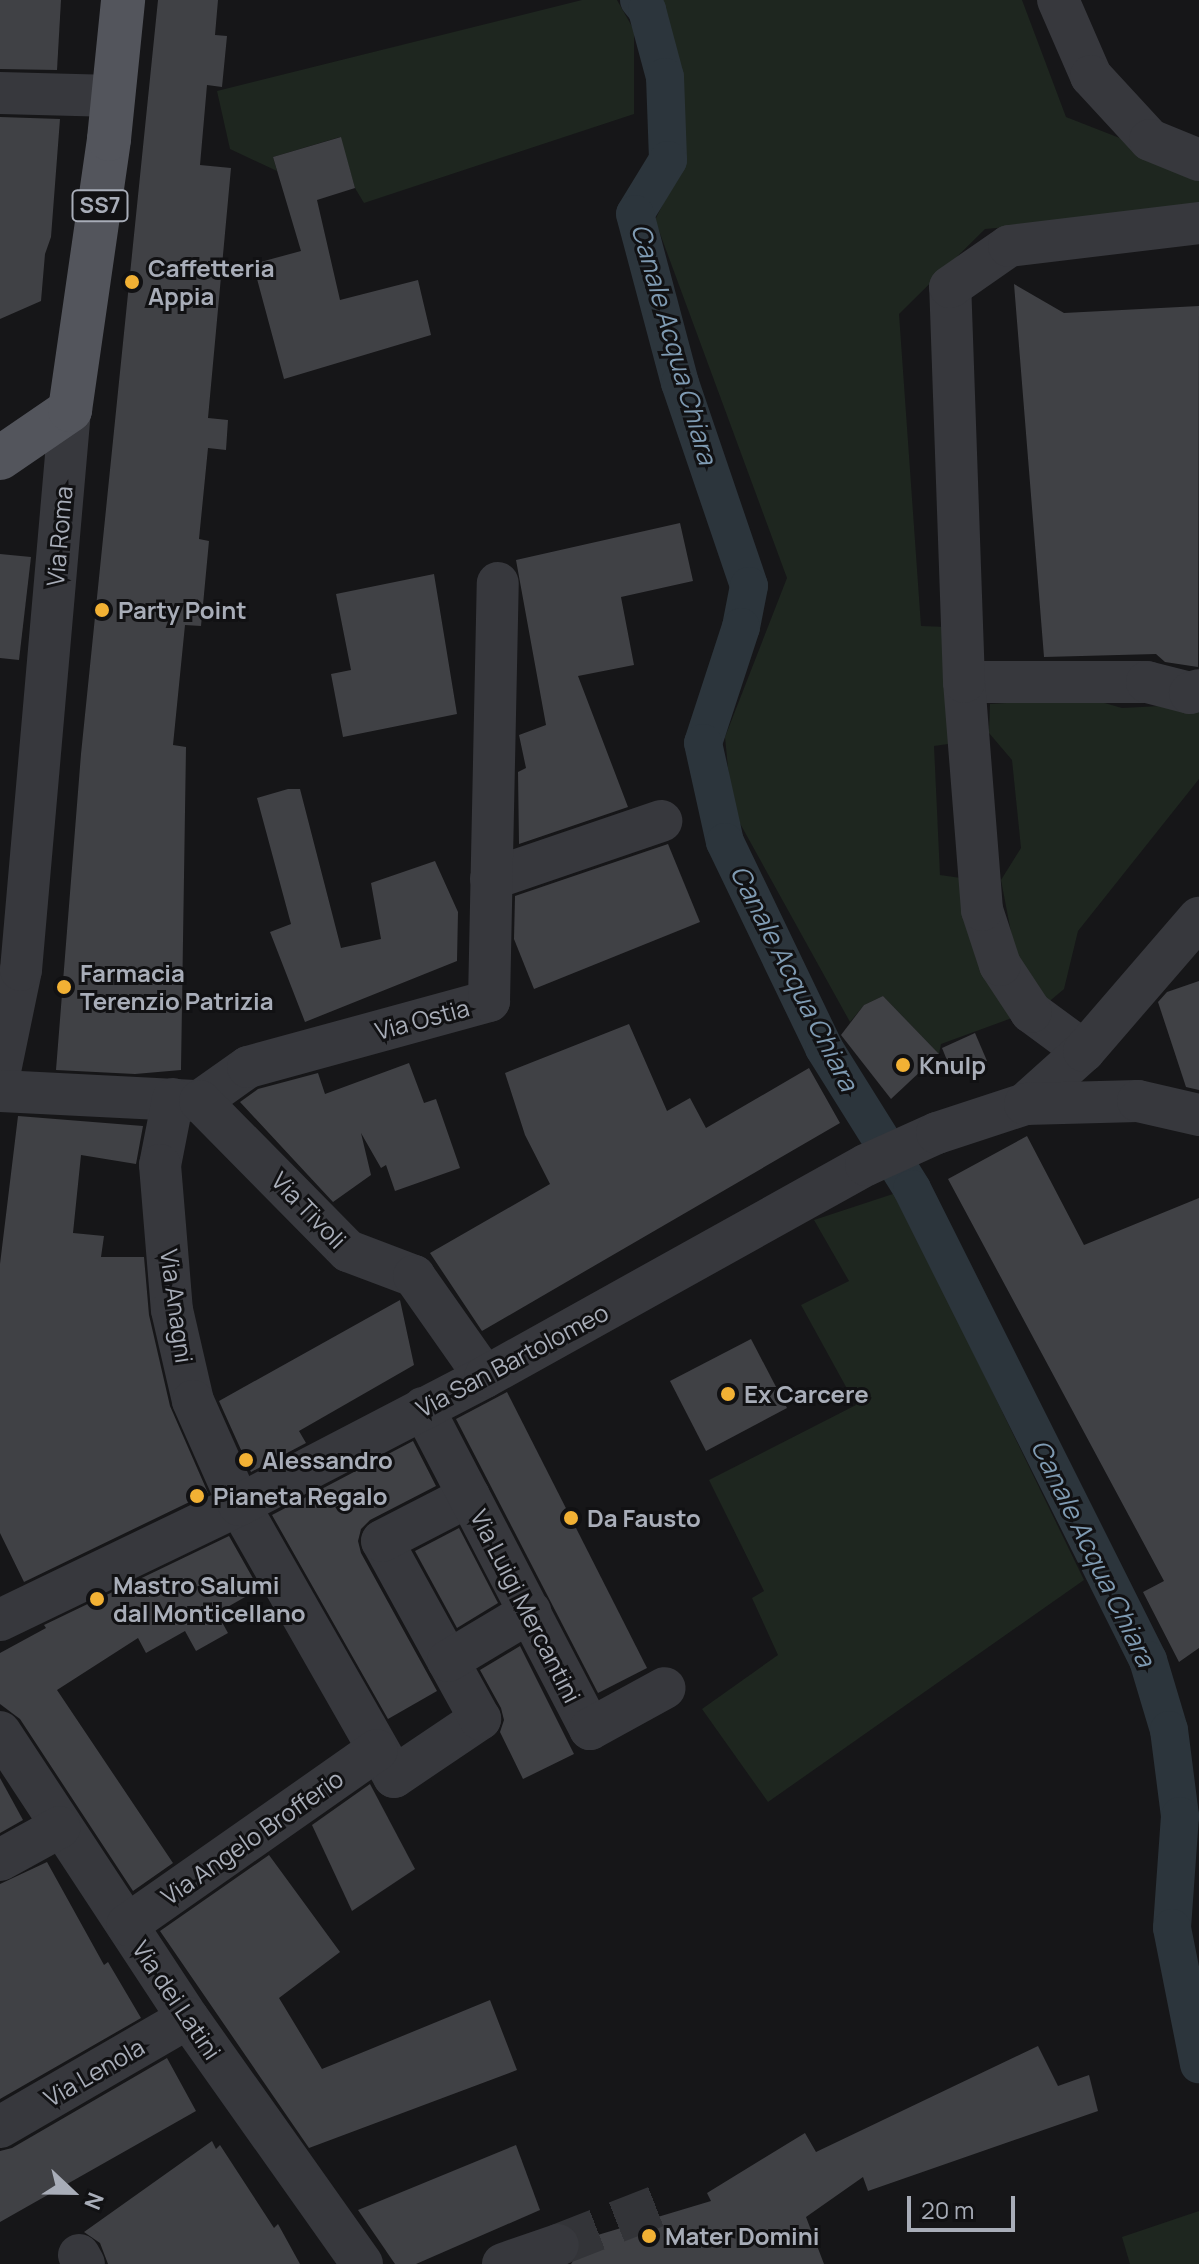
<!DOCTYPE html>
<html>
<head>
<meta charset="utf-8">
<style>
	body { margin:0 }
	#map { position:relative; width:1199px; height:2264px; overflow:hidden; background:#161618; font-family:Manrope,sans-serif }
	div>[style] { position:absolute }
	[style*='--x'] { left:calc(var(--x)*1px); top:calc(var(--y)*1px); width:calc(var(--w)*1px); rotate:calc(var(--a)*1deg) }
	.green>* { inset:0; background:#1e261f }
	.canal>* { height:38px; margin:-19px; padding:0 19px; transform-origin:19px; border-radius:19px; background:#2c353c }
	.building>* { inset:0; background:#404145 }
	.minor-tunnel>* { height:42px; margin-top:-21px; transform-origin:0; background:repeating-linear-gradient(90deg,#333438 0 42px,transparent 0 63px) }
	.minor>* { height:42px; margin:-21px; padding:0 21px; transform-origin:21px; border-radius:21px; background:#37383d }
	.major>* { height:44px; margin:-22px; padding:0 22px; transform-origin:22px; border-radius:22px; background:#53555c }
	.dots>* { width:22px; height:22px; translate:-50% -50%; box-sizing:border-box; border:4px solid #111113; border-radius:50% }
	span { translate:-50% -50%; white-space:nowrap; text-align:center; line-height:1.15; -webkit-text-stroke:6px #111113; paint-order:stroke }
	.shield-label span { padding:2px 6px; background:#111113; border:2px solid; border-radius:6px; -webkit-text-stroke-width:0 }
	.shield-label { font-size:22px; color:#a8adb8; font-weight:700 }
	.poi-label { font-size:24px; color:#a8adb8; font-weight:700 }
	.left { translate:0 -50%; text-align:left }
	.street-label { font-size:24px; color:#a8adb8 }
	.water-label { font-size:26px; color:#7f9bb3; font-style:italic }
	.north { position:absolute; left:32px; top:2152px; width:80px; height:80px; -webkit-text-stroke:6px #111113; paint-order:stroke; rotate:112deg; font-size:22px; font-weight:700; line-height:32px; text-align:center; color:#a8adb8 }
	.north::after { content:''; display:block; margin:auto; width:28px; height:36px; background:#a8adb8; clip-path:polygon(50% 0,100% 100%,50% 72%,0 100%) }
	.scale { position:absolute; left:907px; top:2196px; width:108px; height:36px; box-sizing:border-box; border:4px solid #a8adb8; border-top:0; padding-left:10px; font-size:24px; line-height:28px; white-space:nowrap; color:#a8adb8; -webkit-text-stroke:6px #111113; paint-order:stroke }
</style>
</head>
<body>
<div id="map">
	<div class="green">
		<div style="clip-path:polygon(582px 0,617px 0,634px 30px,634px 114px,364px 203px,355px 188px,340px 137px,273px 157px,277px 171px,230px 149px,217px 91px)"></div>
		<div style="clip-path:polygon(650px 0,1022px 0,1066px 117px,1199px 169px,1199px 210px,985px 229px,899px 314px,921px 626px,947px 627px,955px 743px,934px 746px,940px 875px,968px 879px,976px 959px,1012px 1018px,941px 1044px,939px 1054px,883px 996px,864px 1005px,850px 1022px,732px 809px,725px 737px,787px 578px,655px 220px,680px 170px,675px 75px)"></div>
		<div style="clip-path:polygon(1087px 698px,1122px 708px,1199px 704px,1199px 779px,1078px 931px,1064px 989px,1045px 1005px,1015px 953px,1001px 880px,1021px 848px,1012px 760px,989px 733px,990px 704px)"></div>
		<div style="clip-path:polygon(896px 1193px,1084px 1580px,768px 1802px,702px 1709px,778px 1655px,752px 1598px,764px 1591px,709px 1480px,856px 1405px,801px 1305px,849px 1281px,814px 1220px)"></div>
		<div style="clip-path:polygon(1199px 2211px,1199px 2264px,1130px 2264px,1122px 2237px)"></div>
	</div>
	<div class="canal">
		<div style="--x:639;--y:0;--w:13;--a:51"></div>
		<div style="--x:647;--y:10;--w:69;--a:75"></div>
		<div style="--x:665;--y:77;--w:83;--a:87.9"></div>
		<div style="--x:668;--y:160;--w:63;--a:121.4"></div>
		<div style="--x:635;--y:214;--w:175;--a:75.1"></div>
		<div style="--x:680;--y:383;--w:214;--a:71.2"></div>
		<div style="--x:749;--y:586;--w:42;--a:101"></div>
		<div style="--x:741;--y:627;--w:122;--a:108.1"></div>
		<div style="--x:703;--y:743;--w:101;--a:77.5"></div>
		<div style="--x:725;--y:842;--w:229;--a:64.3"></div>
		<div style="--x:824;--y:1048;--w:166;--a:58"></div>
		<div style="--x:912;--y:1189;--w:527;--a:63.39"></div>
		<div style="--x:1148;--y:1660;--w:73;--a:73.3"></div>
		<div style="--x:1169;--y:1730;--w:87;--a:82.7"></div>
		<div style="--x:1180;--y:1816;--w:112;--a:94.1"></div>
		<div style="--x:1172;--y:1928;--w:139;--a:78.8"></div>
	</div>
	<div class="building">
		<div style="clip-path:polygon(0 0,61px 0,57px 70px,0 69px)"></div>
		<div style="clip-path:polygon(158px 0,218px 0,215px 35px,227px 36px,222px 87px,207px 85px,200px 165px,231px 168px,208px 418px,228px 420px,226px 450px,208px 448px,199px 539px,209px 541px,201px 626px,185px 625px,173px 745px,186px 747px,181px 1070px,135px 1074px,56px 1070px,81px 754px)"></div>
		<div style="clip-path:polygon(0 117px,60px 119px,51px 237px,45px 254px,41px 301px,0 319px)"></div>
		<div style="clip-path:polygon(341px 137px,355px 188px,317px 200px,340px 300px,418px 280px,431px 335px,284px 379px,253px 264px,301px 251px,273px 157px)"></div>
		<div style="clip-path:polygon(1014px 284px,1064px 313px,1199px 306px,1198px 667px,1165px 662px,1156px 654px,1044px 657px)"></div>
		<div style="clip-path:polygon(680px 523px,693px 581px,621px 597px,634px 665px,578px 676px,628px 807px,519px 844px,518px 772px,526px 768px,519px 735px,546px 725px,516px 560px)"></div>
		<div style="clip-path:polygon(0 554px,31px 557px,19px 660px,0 658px)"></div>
		<div style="clip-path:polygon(434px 574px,457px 714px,343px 737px,331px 674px,351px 670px,336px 594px)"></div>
		<div style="clip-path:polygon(288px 789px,300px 789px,341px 948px,381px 939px,371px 883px,435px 861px,458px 912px,457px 961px,305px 1022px,270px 932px,291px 924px,257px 798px)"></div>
		<div style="clip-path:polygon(668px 844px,700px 922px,534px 989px,514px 939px,515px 896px)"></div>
		<div style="clip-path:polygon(1199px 981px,1199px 1090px,1186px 1087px,1158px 1002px,1167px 992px)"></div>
		<div style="clip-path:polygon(883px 996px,939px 1054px,891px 1099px,841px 1035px,864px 1005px)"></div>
		<div style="clip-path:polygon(629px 1024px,667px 1111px,690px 1098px,706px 1128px,809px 1068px,840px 1123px,482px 1331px,430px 1253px,550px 1184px,525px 1135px,505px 1073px)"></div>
		<div style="clip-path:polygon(975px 1033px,987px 1061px,953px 1075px,942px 1048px)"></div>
		<div style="clip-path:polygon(409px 1063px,424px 1103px,436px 1099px,460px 1168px,395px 1191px,386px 1165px,381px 1168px,361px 1133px,371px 1175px,333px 1202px,240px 1102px,258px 1089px,318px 1073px,325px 1094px)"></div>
		<div style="clip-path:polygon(18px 1116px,143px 1126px,136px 1164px,81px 1155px,73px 1233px,104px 1236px,101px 1257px,144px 1257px,149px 1315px,170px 1406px,208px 1493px,24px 1582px,0 1533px,0 1264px)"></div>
		<div style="clip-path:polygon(1027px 1136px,1084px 1245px,1199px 1198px,1199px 1648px,1179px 1662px,1143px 1592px,1164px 1581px,948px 1179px)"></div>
		<div style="clip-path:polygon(400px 1300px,414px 1365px,299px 1431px,306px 1443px,251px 1472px,219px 1401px)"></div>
		<div style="clip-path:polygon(751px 1339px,787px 1408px,706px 1451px,670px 1381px)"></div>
		<div style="clip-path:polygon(507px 1392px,647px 1668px,598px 1693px,456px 1419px)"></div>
		<div style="clip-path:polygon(413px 1441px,436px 1486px,370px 1520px,361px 1529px,358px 1541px,361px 1553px,437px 1691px,388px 1719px,272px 1515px)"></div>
		<div style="clip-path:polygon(459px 1528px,498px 1603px,457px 1628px,415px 1551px)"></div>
		<div style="clip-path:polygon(229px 1536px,259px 1589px,217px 1613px,228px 1633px,196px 1651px,185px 1631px,146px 1653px,138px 1638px,57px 1690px,173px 1863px,133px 1891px,20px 1719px,0 1704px,0 1653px,46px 1628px,44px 1625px)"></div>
		<div style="clip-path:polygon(520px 1646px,574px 1754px,523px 1779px,500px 1732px,504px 1720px,501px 1708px,480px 1670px)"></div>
		<div style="clip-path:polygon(0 1778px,23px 1820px,0 1833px)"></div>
		<div style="clip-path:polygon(370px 1784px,415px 1869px,352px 1911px,312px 1825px)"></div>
		<div style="clip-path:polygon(269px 1855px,340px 1952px,279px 1998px,322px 2069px,490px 2000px,517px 2070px,309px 2148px,160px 1931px)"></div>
		<div style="clip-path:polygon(47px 1862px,104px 1965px,108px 1962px,141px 2018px,0 2099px,0 1884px)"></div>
		<div style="clip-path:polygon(1038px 2046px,1058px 2086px,1089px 2075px,1098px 2111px,868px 2191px,863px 2177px,806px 2217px,824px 2264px,571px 2264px,581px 2250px,581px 2240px,711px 2201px,707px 2193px,805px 2133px,816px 2152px)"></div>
		<div style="clip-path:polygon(167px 2058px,196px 2111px,0 2222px,0 2151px,12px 2148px)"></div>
		<div style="clip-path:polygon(212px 2141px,216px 2149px,220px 2145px,274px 2228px,278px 2224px,300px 2264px,108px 2264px,100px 2243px,84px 2232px)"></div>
		<div style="clip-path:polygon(516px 2145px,540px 2210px,416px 2264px,395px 2264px,358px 2210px)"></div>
	</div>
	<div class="minor-tunnel">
		<div style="--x:558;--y:2245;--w:120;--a:-21.4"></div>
	</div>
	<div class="minor">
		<div style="--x:1058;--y:0;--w:83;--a:66.5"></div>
		<div style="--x:1091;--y:76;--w:87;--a:47.3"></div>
		<div style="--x:1150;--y:140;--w:53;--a:22.2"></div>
		<div style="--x:0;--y:93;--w:114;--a:1.5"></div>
		<div style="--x:964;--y:682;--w:183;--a:0"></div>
		<div style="--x:1147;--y:682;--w:44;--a:14.3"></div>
		<div style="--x:1190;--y:693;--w:9;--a:-18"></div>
		<div style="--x:491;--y:879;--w:180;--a:-18.8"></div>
		<div style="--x:1084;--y:1051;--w:66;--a:-143.7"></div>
		<div style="--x:1031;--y:1012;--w:56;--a:-123.4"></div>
		<div style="--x:1000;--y:965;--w:58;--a:-108.1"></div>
		<div style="--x:982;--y:910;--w:229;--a:-94.5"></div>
		<div style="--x:964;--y:682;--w:395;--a:-92"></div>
		<div style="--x:950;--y:287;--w:72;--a:-34.8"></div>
		<div style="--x:1009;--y:246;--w:191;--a:-6.9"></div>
		<div style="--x:0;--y:1071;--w:103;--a:-78.3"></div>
		<div style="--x:21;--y:970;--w:562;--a:-85"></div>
		<div style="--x:0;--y:1091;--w:200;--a:2.9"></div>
		<div style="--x:200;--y:1101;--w:59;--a:-35.3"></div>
		<div style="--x:248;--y:1067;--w:250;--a:-15.3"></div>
		<div style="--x:489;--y:1001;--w:418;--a:-88.8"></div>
		<div style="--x:173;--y:1099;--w:67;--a:101.1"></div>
		<div style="--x:160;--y:1165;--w:145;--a:85.3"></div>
		<div style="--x:172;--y:1310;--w:93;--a:77"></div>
		<div style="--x:193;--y:1401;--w:114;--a:66.1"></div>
		<div style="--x:239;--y:1505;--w:313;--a:60.3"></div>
		<div style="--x:394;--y:1777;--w:104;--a:-34"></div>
		<div style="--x:480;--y:1719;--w:203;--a:-118.8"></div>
		<div style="--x:382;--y:1541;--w:98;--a:-27.3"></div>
		<div style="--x:200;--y:1101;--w:211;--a:45.4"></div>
		<div style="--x:348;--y:1251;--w:71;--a:20.7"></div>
		<div style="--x:414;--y:1276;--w:123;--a:54.9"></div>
		<div style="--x:1025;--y:1104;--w:79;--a:-41.9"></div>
		<div style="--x:1084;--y:1051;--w:176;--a:-49.2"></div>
		<div style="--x:423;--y:1408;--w:362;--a:62.5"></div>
		<div style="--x:590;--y:1729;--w:85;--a:-28.7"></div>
		<div style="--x:0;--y:1620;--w:265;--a:-25.7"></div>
		<div style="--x:239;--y:1505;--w:277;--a:-27.5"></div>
		<div style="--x:485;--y:1377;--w:436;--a:-29.1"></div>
		<div style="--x:866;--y:1165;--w:78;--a:-24.3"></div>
		<div style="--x:937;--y:1133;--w:93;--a:-18.2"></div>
		<div style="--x:1025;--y:1104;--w:113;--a:-1.5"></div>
		<div style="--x:1138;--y:1101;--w:63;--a:12.9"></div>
		<div style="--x:448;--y:1661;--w:96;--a:-30.9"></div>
		<div style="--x:0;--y:1732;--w:342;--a:56.7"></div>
		<div style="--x:188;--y:2018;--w:301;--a:54.7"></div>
		<div style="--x:0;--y:1860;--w:68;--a:-28.8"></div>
		<div style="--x:127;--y:1925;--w:305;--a:-35"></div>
		<div style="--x:0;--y:2127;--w:217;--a:-30.1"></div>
		<div style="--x:79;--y:2255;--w:10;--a:61"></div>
		<div style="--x:503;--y:2264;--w:58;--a:-19.1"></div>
	</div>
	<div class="major">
		<div style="--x:0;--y:458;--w:85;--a:-34.4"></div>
		<div style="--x:70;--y:410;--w:274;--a:-81.8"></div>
		<div style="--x:109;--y:139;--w:140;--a:-84.2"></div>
	</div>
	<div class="dots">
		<div style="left:132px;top:282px;background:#f2b134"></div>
		<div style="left:102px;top:610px;background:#f2b134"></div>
		<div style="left:64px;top:987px;background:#f2b134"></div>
		<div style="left:903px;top:1065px;background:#f2b134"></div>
		<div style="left:728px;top:1394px;background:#f2b134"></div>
		<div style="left:246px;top:1460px;background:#f2b134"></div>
		<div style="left:197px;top:1496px;background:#f2b134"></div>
		<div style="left:571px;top:1518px;background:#f2b134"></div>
		<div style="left:97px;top:1599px;background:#f2b134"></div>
		<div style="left:649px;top:2236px;background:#f2b134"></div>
	</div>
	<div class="shield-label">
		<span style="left:100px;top:206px">SS7</span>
	</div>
	<div class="poi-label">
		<span class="left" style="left:148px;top:282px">Caffetteria<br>Appia</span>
		<span class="left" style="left:118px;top:610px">Party Point</span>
		<span class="left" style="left:80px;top:987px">Farmacia<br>Terenzio Patrizia</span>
		<span class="left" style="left:919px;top:1065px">Knulp</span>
		<span class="left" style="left:744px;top:1394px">Ex Carcere</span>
		<span class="left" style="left:262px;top:1460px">Alessandro</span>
		<span class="left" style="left:213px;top:1496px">Pianeta Regalo</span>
		<span class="left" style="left:587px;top:1518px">Da Fausto</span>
		<span class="left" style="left:113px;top:1599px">Mastro Salumi<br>dal Monticellano</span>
		<span class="left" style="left:665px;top:2236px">Mater Domini</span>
	</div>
	<div class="street-label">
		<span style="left:59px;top:536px;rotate:-85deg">Via Roma</span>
		<span style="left:422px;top:1019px;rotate:-15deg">Via Ostia</span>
		<span style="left:309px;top:1210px;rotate:46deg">Via Tivoli</span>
		<span style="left:177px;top:1306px;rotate:82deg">Via Anagni</span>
		<span style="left:512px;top:1360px;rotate:-28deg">Via San Bartolomeo</span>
		<span style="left:526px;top:1606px;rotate:63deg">Via Luigi Mercantini</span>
		<span style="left:252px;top:1837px;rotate:-35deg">Via Angelo Brofferio</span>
		<span style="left:177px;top:2000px;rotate:56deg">Via dei Latini</span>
		<span style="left:94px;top:2072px;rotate:-30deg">Via Lenola</span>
	</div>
	<div class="water-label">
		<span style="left:674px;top:344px;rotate:74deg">Canale Acqua Chiara</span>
		<span style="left:794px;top:978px;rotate:63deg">Canale Acqua Chiara</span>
		<span style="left:1093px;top:1553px;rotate:64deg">Canale Acqua Chiara</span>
	</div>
	<div class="north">N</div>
	<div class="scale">20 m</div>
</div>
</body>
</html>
